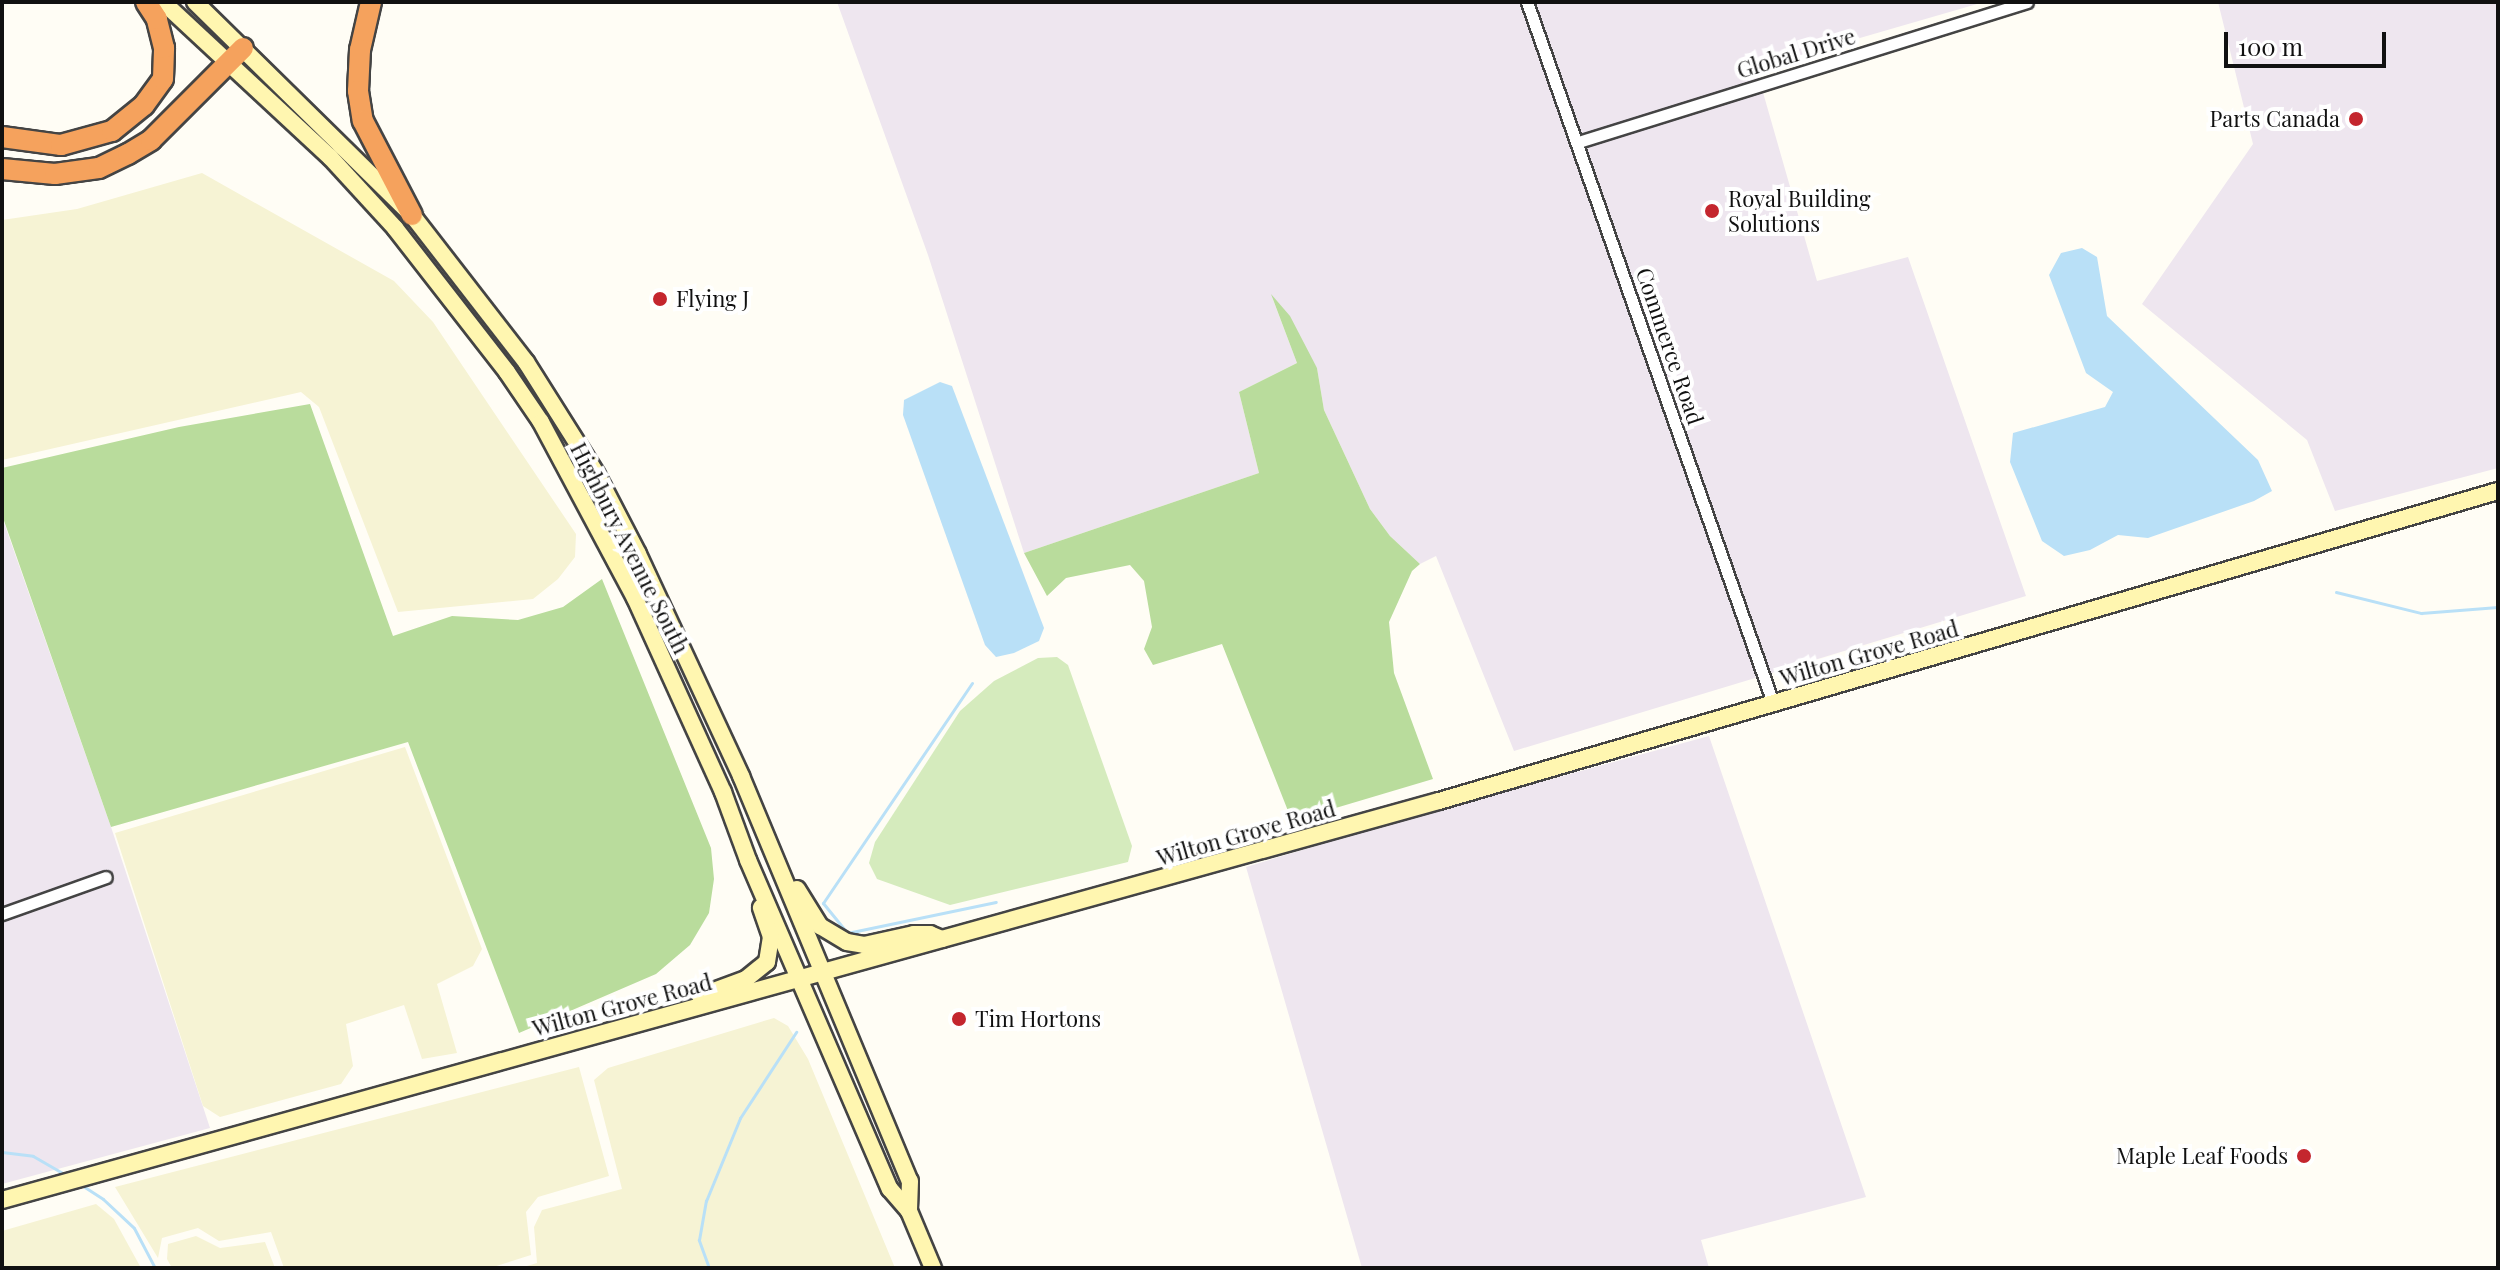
<!DOCTYPE html>
<html>
<head>
<meta charset="utf-8">
<style>
	body { margin:0 }
	#map { position:relative; width:2500px; height:1270px; overflow:hidden; background:#fffdf5; font-family:"Playfair Display",serif }
	div>[style] { position:absolute }
	[style*='--x'] { left:calc(var(--x)*1px); top:calc(var(--y)*1px); width:calc(var(--w)*1px); rotate:calc(var(--a)*1deg) }
	.industrial>* { inset:0; background:#eee6ef }
	.farmland>* { inset:0; background:#f6f3d4 }
	.green>* { inset:0; background:#d5ebbd }
	.forest>* { inset:0; background:#b9dc9c }
	.water>* { inset:0; background:#b9e0f7 }
	.stream>* { height:3px; margin:-1.5px; padding:0 1.5px; transform-origin:1.5px; border-radius:1.5px; background:#b9e0f7 }
	.roads { filter:drop-shadow(2px 0 #444) drop-shadow(-2px 0 #444) drop-shadow(0 2px #444) drop-shadow(0 -2px #444) }
	.street>* { height:11px; margin:-5.5px; padding:0 5.5px; transform-origin:5.5px; border-radius:5.5px; background:#fff }
	.secondary>* { height:16px; margin:-8px; padding:0 8px; transform-origin:8px; border-radius:8px; background:#fff6b0 }
	.highway>* { height:20px; margin:-10px; padding:0 10px; transform-origin:10px; border-radius:10px; background:#f5a25d }
	.dots>* { width:22px; height:22px; translate:-50% -50%; box-sizing:border-box; border:4px solid #fff; border-radius:50% }
	span { translate:-50% -50%; white-space:nowrap; text-align:center; line-height:1.15; -webkit-text-stroke:8px #fff; paint-order:stroke }
	.street-label { font-size:22px; color:#111 }
	.poi-label { font-size:22px; color:#111 }
	.right { translate:-100% -50%; text-align:right }
	.left { translate:0 -50%; text-align:left }
	.frame { position:absolute; inset:0; border:4px solid #111; pointer-events:none }
	.scale { position:absolute; left:2224px; top:32px; width:162px; height:36px; box-sizing:border-box; border:4px solid #111; border-top:0; padding-left:10px; font-size:24px; line-height:28px; white-space:nowrap; color:#111; -webkit-text-stroke:6px #fff; paint-order:stroke }
</style>
</head>
<body>
<div id="map">
	<div class="industrial">
		<div style="clip-path:polygon(837px 2px,1984px 2px,1756px 68px,1817px 281px,1908px 257px,2026px 596px,1514px 751px,1436px 556px,1420px 564px,1390px 536px,1370px 509px,1324px 410px,1317px 368px,1272px 297px,1297px 363px,1239px 392px,1259px 473px,1024px 553px,928px 255px)"></div>
		<div style="clip-path:polygon(2218px 2px,2498px 2px,2498px 468px,2335px 511px,2307px 440px,2142px 304px,2253px 144px)"></div>
		<div style="clip-path:polygon(2px 517px,111px 827px,210px 1128px,2px 1184px)"></div>
		<div style="clip-path:polygon(1709px 736px,1866px 1197px,1701px 1240px,1709px 1268px,1362px 1268px,1246px 867px,1408px 818px)"></div>
	</div>
	<div class="farmland">
		<div style="clip-path:polygon(202px 173px,394px 281px,433px 322px,576px 534px,575px 557px,558px 579px,533px 599px,398px 612px,319px 407px,301px 392px,2px 460px,2px 220px,77px 209px)"></div>
		<div style="clip-path:polygon(405px 747px,482px 949px,473px 966px,437px 984px,457px 1053px,422px 1059px,404px 1005px,346px 1024px,353px 1066px,341px 1084px,220px 1117px,203px 1106px,115px 833px)"></div>
		<div style="clip-path:polygon(774px 1018px,788px 1026px,808px 1059px,895px 1268px,520px 1268px,537px 1263px,534px 1227px,542px 1210px,622px 1189px,594px 1080px,608px 1068px)"></div>
		<div style="clip-path:polygon(579px 1067px,609px 1176px,538px 1197px,526px 1212px,531px 1255px,490px 1268px,284px 1268px,271px 1232px,219px 1241px,198px 1228px,162px 1238px,158px 1258px,115px 1187px)"></div>
		<div style="clip-path:polygon(96px 1204px,114px 1219px,141px 1268px,2px 1268px,2px 1231px)"></div>
		<div style="clip-path:polygon(196px 1236px,220px 1248px,265px 1242px,275px 1268px,172px 1268px,167px 1259px,168px 1244px)"></div>
	</div>
	<div class="green">
		<div style="clip-path:polygon(1057px 657px,1068px 665px,1132px 846px,1128px 862px,950px 905px,877px 879px,869px 863px,875px 842px,960px 711px,994px 681px,1038px 658px)"></div>
	</div>
	<div class="forest">
		<div style="clip-path:polygon(1271px 294px,1290px 316px,1317px 368px,1324px 410px,1370px 509px,1390px 536px,1420px 564px,1412px 571px,1389px 622px,1394px 673px,1433px 779px,1292px 821px,1222px 644px,1153px 665px,1144px 649px,1152px 627px,1144px 581px,1130px 565px,1066px 578px,1047px 596px,1024px 553px,1259px 473px,1239px 392px,1297px 363px)"></div>
		<div style="clip-path:polygon(310px 404px,393px 636px,452px 616px,518px 620px,563px 607px,602px 579px,711px 848px,714px 879px,709px 913px,690px 945px,656px 974px,519px 1033px,408px 742px,111px 827px,2px 515px,2px 468px,179px 427px)"></div>
	</div>
	<div class="water">
		<div style="clip-path:polygon(2082px 248px,2097px 257px,2107px 316px,2258px 460px,2272px 491px,2254px 501px,2148px 538px,2118px 535px,2090px 550px,2064px 556px,2042px 541px,2010px 462px,2013px 433px,2105px 407px,2113px 392px,2086px 373px,2049px 275px,2061px 253px)"></div>
		<div style="clip-path:polygon(940px 382px,952px 386px,1044px 628px,1039px 641px,1014px 653px,996px 657px,985px 645px,903px 415px,904px 400px)"></div>
	</div>
	<div class="stream">
		<div style="--x:2336;--y:592;--w:88;--a:13.9"></div>
		<div style="--x:2421;--y:613;--w:77;--a:-4.5"></div>
		<div style="--x:972;--y:683;--w:266;--a:124.1"></div>
		<div style="--x:823;--y:903;--w:38;--a:51"></div>
		<div style="--x:847;--y:933;--w:152;--a:-11.8"></div>
		<div style="--x:2;--y:1152;--w:31;--a:7"></div>
		<div style="--x:33;--y:1156;--w:38;--a:30"></div>
		<div style="--x:83;--y:1186;--w:24;--a:33"></div>
		<div style="--x:103;--y:1199;--w:42;--a:43.1"></div>
		<div style="--x:134;--y:1228;--w:45;--a:62.3"></div>
		<div style="--x:709;--y:1268;--w:30;--a:-110"></div>
		<div style="--x:699;--y:1240;--w:40;--a:-80"></div>
		<div style="--x:706;--y:1201;--w:90;--a:-67.7"></div>
		<div style="--x:740;--y:1118;--w:103;--a:-56.9"></div>
	</div>
	<div class="roads">
		<div class="street">
			<div style="--x:1527;--y:2;--w:743;--a:70.66"></div>
			<div style="--x:1578;--y:142;--w:470;--a:-17.3"></div>
			<div style="--x:2;--y:914;--w:110;--a:-19.6"></div>
		</div>
		<div class="secondary">
			<div style="--x:163;--y:2;--w:228;--a:42.9"></div>
			<div style="--x:330;--y:157;--w:96;--a:47.5"></div>
			<div style="--x:395;--y:228;--w:182;--a:52.1"></div>
			<div style="--x:507;--y:372;--w:60;--a:55.8"></div>
			<div style="--x:541;--y:422;--w:200;--a:61.9"></div>
			<div style="--x:635;--y:598;--w:213;--a:65.6"></div>
			<div style="--x:723;--y:792;--w:72;--a:69.8"></div>
			<div style="--x:748;--y:860;--w:358;--a:66.7"></div>
			<div style="--x:890;--y:1189;--w:29;--a:49"></div>
			<div style="--x:909;--y:1211;--w:62;--a:67.2"></div>
			<div style="--x:195;--y:2;--w:304;--a:44.5"></div>
			<div style="--x:412;--y:215;--w:186;--a:52.2"></div>
			<div style="--x:526;--y:362;--w:131;--a:57.8"></div>
			<div style="--x:596;--y:473;--w:91;--a:62.6"></div>
			<div style="--x:638;--y:554;--w:245;--a:65.1"></div>
			<div style="--x:741;--y:776;--w:439;--a:67.4"></div>
			<div style="--x:910;--y:1181;--w:30;--a:92"></div>
			<div style="--x:797;--y:889;--w:44;--a:58.1"></div>
			<div style="--x:820;--y:926;--w:31;--a:31"></div>
			<div style="--x:847;--y:942;--w:17;--a:10"></div>
			<div style="--x:864;--y:945;--w:51;--a:-12.4"></div>
			<div style="--x:914;--y:934;--w:16;--a:0"></div>
			<div style="--x:930;--y:934;--w:13;--a:23"></div>
			<div style="--x:700;--y:996;--w:49;--a:-20.3"></div>
			<div style="--x:746;--y:979;--w:27;--a:-39"></div>
			<div style="--x:767;--y:962;--w:25;--a:-81"></div>
			<div style="--x:771;--y:937;--w:31;--a:-109"></div>
			<div style="--x:2;--y:1200;--w:1491;--a:-15.52"></div>
			<div style="--x:1439;--y:801;--w:1103;--a:-16.32"></div>
		</div>
		<div class="highway">
			<div style="--x:371;--y:2;--w:49;--a:102.9"></div>
			<div style="--x:360;--y:50;--w:41;--a:92.8"></div>
			<div style="--x:358;--y:91;--w:30;--a:81"></div>
			<div style="--x:363;--y:121;--w:106;--a:62.5"></div>
			<div style="--x:2;--y:137;--w:60;--a:7.7"></div>
			<div style="--x:61;--y:145;--w:53;--a:-15.4"></div>
			<div style="--x:112;--y:131;--w:41;--a:-39.1"></div>
			<div style="--x:144;--y:105;--w:32;--a:-54"></div>
			<div style="--x:163;--y:79;--w:31;--a:-88"></div>
			<div style="--x:164;--y:48;--w:30;--a:-104"></div>
			<div style="--x:157;--y:19;--w:20;--a:-123"></div>
			<div style="--x:2;--y:169;--w:53;--a:5.4"></div>
			<div style="--x:55;--y:174;--w:44;--a:-7.8"></div>
			<div style="--x:99;--y:168;--w:32;--a:-26"></div>
			<div style="--x:128;--y:154;--w:27;--a:-31"></div>
			<div style="--x:151;--y:140;--w:130;--a:-45"></div>
		</div>
	</div>
	<div class="dots">
		<div style="left:2356px;top:119px;background:#c4262e"></div>
		<div style="left:1712px;top:211px;background:#c4262e"></div>
		<div style="left:660px;top:299px;background:#c4262e"></div>
		<div style="left:959px;top:1019px;background:#c4262e"></div>
		<div style="left:2304px;top:1156px;background:#c4262e"></div>
	</div>
	<div class="street-label">
		<span style="left:1796px;top:53px;rotate:-17deg">Global Drive</span>
		<span style="left:1670px;top:346px;rotate:71deg">Commerce Road</span>
		<span style="left:630px;top:548px;rotate:63deg">Highbury Avenue South</span>
		<span style="left:1869px;top:653px;rotate:-16deg">Wilton Grove Road</span>
		<span style="left:1246px;top:833px;rotate:-16deg">Wilton Grove Road</span>
		<span style="left:622px;top:1005px;rotate:-15deg">Wilton Grove Road</span>
	</div>
	<div class="poi-label">
		<span class="right" style="left:2340px;top:119px">Parts Canada</span>
		<span class="left" style="left:1728px;top:211px">Royal Building<br>Solutions</span>
		<span class="left" style="left:676px;top:299px">Flying J</span>
		<span class="left" style="left:975px;top:1019px">Tim Hortons</span>
		<span class="right" style="left:2288px;top:1156px">Maple Leaf Foods</span>
	</div>
	<div class="frame"></div>
	<div class="scale">100 m</div>
</div>
</body>
</html>
